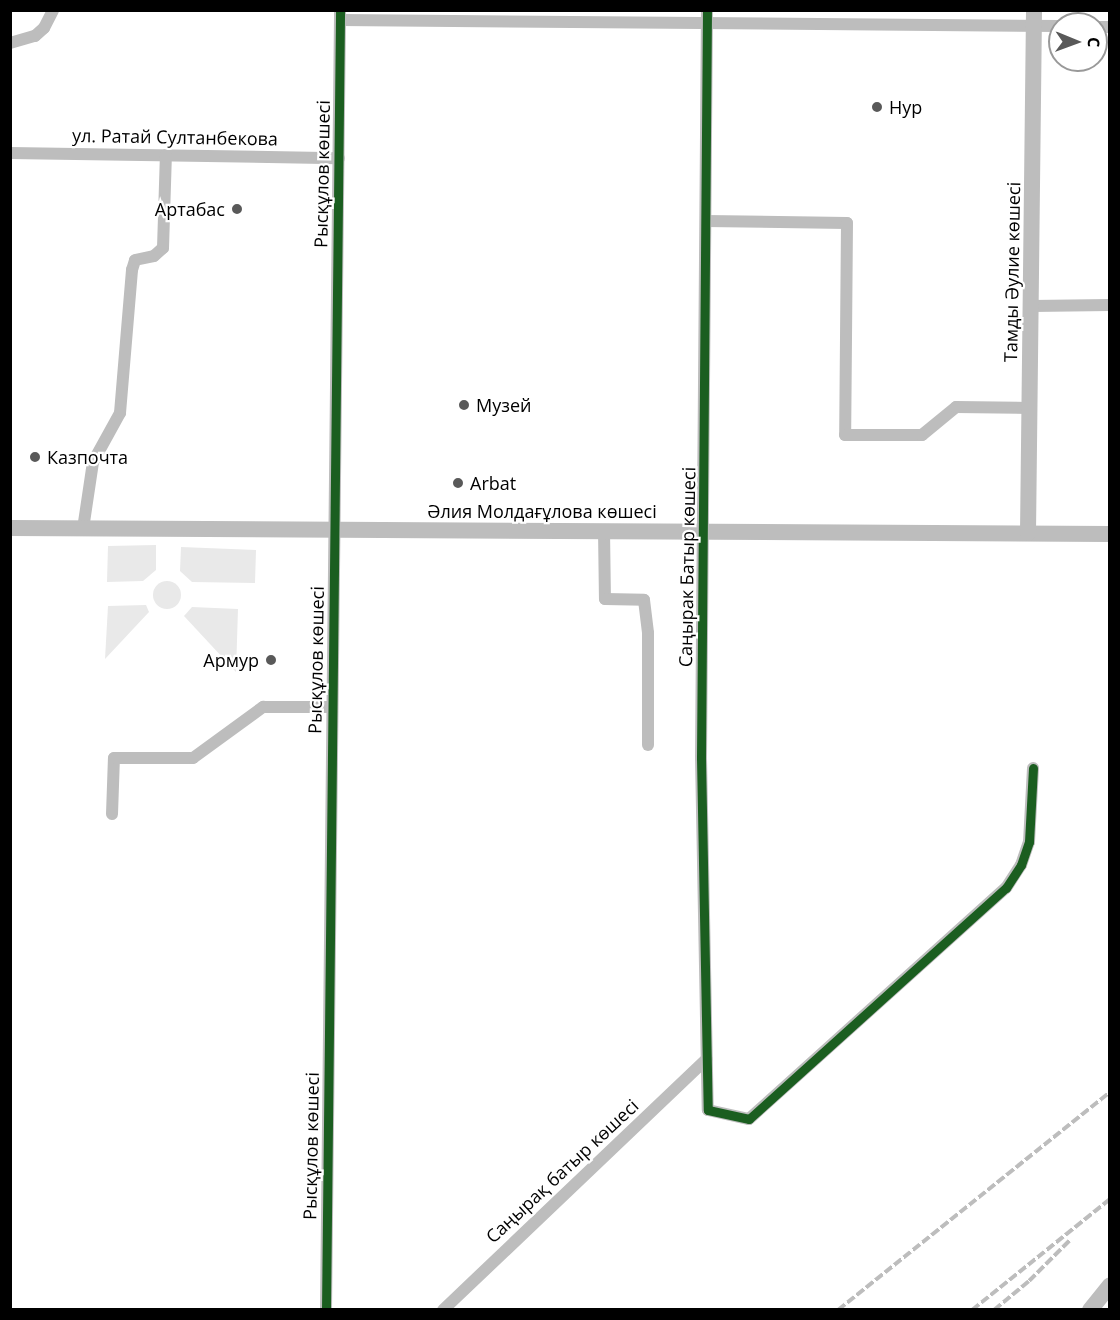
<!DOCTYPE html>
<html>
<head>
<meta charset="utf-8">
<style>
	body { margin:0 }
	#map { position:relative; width:1120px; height:1320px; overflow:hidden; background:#fff; font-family:"Open Sans",sans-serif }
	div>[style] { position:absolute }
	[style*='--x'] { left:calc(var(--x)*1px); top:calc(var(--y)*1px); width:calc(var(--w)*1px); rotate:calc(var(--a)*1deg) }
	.green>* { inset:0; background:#e9e9e9 }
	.round { border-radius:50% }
	.minor>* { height:12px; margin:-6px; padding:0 6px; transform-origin:6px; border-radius:6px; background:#bdbdbd }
	.tertiary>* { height:16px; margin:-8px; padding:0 8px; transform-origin:8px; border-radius:8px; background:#bdbdbd }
	.rail>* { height:4px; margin-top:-2px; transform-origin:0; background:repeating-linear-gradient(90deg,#bdbdbd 0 9px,transparent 0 12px) }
	.cycleway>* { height:9px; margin:-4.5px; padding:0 4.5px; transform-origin:4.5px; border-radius:4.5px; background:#1b5e20 }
	.dots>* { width:16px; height:16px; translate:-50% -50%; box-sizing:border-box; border:3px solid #fff; border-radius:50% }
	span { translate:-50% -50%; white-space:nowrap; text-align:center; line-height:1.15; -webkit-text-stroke:4.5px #fff; paint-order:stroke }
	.poi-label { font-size:18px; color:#000 }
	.left { translate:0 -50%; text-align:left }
	.right { translate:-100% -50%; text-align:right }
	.street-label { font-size:18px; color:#000 }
	.frame { position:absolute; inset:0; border:12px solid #000; pointer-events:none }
	.north { position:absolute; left:1048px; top:12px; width:60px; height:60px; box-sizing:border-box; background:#fff; border:2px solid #999; border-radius:50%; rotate:91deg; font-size:16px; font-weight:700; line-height:24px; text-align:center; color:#000 }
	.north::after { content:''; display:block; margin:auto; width:21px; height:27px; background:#595959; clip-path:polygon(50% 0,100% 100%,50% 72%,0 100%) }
</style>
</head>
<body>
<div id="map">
	<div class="green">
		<div style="clip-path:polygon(156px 545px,156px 570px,143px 581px,107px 582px,108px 546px)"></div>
		<div style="clip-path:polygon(181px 547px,256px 550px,255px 583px,192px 582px,180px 571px)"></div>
		<div class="round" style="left:153px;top:581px;width:28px;height:28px"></div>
		<div style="clip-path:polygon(146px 605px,149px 612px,105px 659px,108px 606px)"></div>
		<div style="clip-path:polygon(192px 607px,238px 609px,236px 672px,184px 616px)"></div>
	</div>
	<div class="minor">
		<div style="--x:707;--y:10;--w:748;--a:90.46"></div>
		<div style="--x:701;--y:758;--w:352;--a:88.9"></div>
		<div style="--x:708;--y:1110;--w:42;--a:12.4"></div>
		<div style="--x:749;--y:1119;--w:346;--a:-42"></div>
		<div style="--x:1006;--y:888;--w:27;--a:-57"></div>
		<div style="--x:1021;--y:865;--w:24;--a:-71"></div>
		<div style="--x:1029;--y:842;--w:74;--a:-86.9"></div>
		<div style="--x:340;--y:20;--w:720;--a:0.48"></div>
		<div style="--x:1096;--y:27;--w:14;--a:0"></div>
		<div style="--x:10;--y:43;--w:26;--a:-16"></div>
		<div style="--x:35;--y:36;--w:12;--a:-42"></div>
		<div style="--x:44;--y:28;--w:20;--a:-63"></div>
		<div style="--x:10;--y:153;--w:329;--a:0.9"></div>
		<div style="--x:706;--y:221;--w:141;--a:0.8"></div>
		<div style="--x:847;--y:223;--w:212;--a:90.5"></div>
		<div style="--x:845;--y:435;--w:77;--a:0"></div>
		<div style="--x:922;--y:435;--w:44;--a:-39.5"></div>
		<div style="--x:956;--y:407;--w:74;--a:0.8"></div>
		<div style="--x:1032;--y:306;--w:78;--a:-0.7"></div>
		<div style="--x:83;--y:529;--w:68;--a:-81.5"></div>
		<div style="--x:93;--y:462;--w:56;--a:-61.1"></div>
		<div style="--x:120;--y:413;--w:144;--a:-85.2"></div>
		<div style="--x:132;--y:270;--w:10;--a:-73"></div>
		<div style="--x:135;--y:260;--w:19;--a:-12"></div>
		<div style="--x:154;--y:256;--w:12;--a:-42"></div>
		<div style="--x:163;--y:248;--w:93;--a:-88.2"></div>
		<div style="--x:604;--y:530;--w:69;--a:89.2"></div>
		<div style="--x:605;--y:599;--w:39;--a:1"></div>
		<div style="--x:644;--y:600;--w:33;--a:83"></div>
		<div style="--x:648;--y:633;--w:112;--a:90"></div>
		<div style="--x:112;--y:814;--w:56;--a:-88"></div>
		<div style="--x:114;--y:758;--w:79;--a:0"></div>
		<div style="--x:193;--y:758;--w:87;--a:-36.1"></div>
		<div style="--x:263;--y:707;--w:69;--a:0"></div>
		<div style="--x:326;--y:1310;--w:1300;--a:-89.38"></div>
		<div style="--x:443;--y:1310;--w:364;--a:-43.6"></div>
	</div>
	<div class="tertiary">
		<div style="--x:10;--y:528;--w:1100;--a:0.31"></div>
		<div style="--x:1028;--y:533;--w:523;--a:-89.34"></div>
		<div style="--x:1090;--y:1310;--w:32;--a:-51"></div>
	</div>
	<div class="rail">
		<div style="--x:838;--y:1310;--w:349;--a:-38.7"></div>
		<div style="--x:972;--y:1310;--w:177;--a:-38.8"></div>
		<div style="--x:994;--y:1310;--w:45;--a:-39.6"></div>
		<div style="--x:1029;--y:1281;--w:58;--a:-45"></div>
	</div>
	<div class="cycleway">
		<div style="--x:707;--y:10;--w:748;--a:90.46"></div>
		<div style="--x:701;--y:758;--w:352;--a:88.9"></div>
		<div style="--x:708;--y:1110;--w:42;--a:12.4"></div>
		<div style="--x:749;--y:1119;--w:346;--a:-42"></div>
		<div style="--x:1006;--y:888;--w:27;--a:-57"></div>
		<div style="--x:1021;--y:865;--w:24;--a:-71"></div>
		<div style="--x:1029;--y:842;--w:74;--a:-86.9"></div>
		<div style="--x:326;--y:1310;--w:1300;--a:-89.38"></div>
	</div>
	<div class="dots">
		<div style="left:877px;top:107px;background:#595959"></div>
		<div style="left:237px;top:209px;background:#595959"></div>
		<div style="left:464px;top:405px;background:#595959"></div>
		<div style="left:35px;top:457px;background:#595959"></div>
		<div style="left:458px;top:483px;background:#595959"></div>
		<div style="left:271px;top:660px;background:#595959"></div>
	</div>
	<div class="poi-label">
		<span class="left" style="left:889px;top:107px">Нур</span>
		<span class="right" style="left:225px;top:209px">Артабас</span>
		<span class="left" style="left:476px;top:405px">Музей</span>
		<span class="left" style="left:47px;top:457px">Казпочта</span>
		<span class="left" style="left:470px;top:483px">Arbat</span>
		<span class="right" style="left:259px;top:660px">Армур</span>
	</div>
	<div class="street-label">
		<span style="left:175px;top:137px;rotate:1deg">ул. Ратай Султанбекова</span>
		<span style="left:322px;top:174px;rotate:-89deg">Рысқұлов көшесі</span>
		<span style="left:1012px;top:272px;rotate:-89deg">Тамды Әулие көшесі</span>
		<span style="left:542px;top:511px">Әлия Молдағұлова көшесі</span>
		<span style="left:687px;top:567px;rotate:-89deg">Саңырак Батыр көшесі</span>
		<span style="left:316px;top:660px;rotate:-89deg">Рысқұлов көшесі</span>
		<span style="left:311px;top:1146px;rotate:-89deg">Рысқұлов көшесі</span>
		<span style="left:562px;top:1171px;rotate:-43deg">Саңырақ батыр көшесі</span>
	</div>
	<div class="frame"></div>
	<div class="north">С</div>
</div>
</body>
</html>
